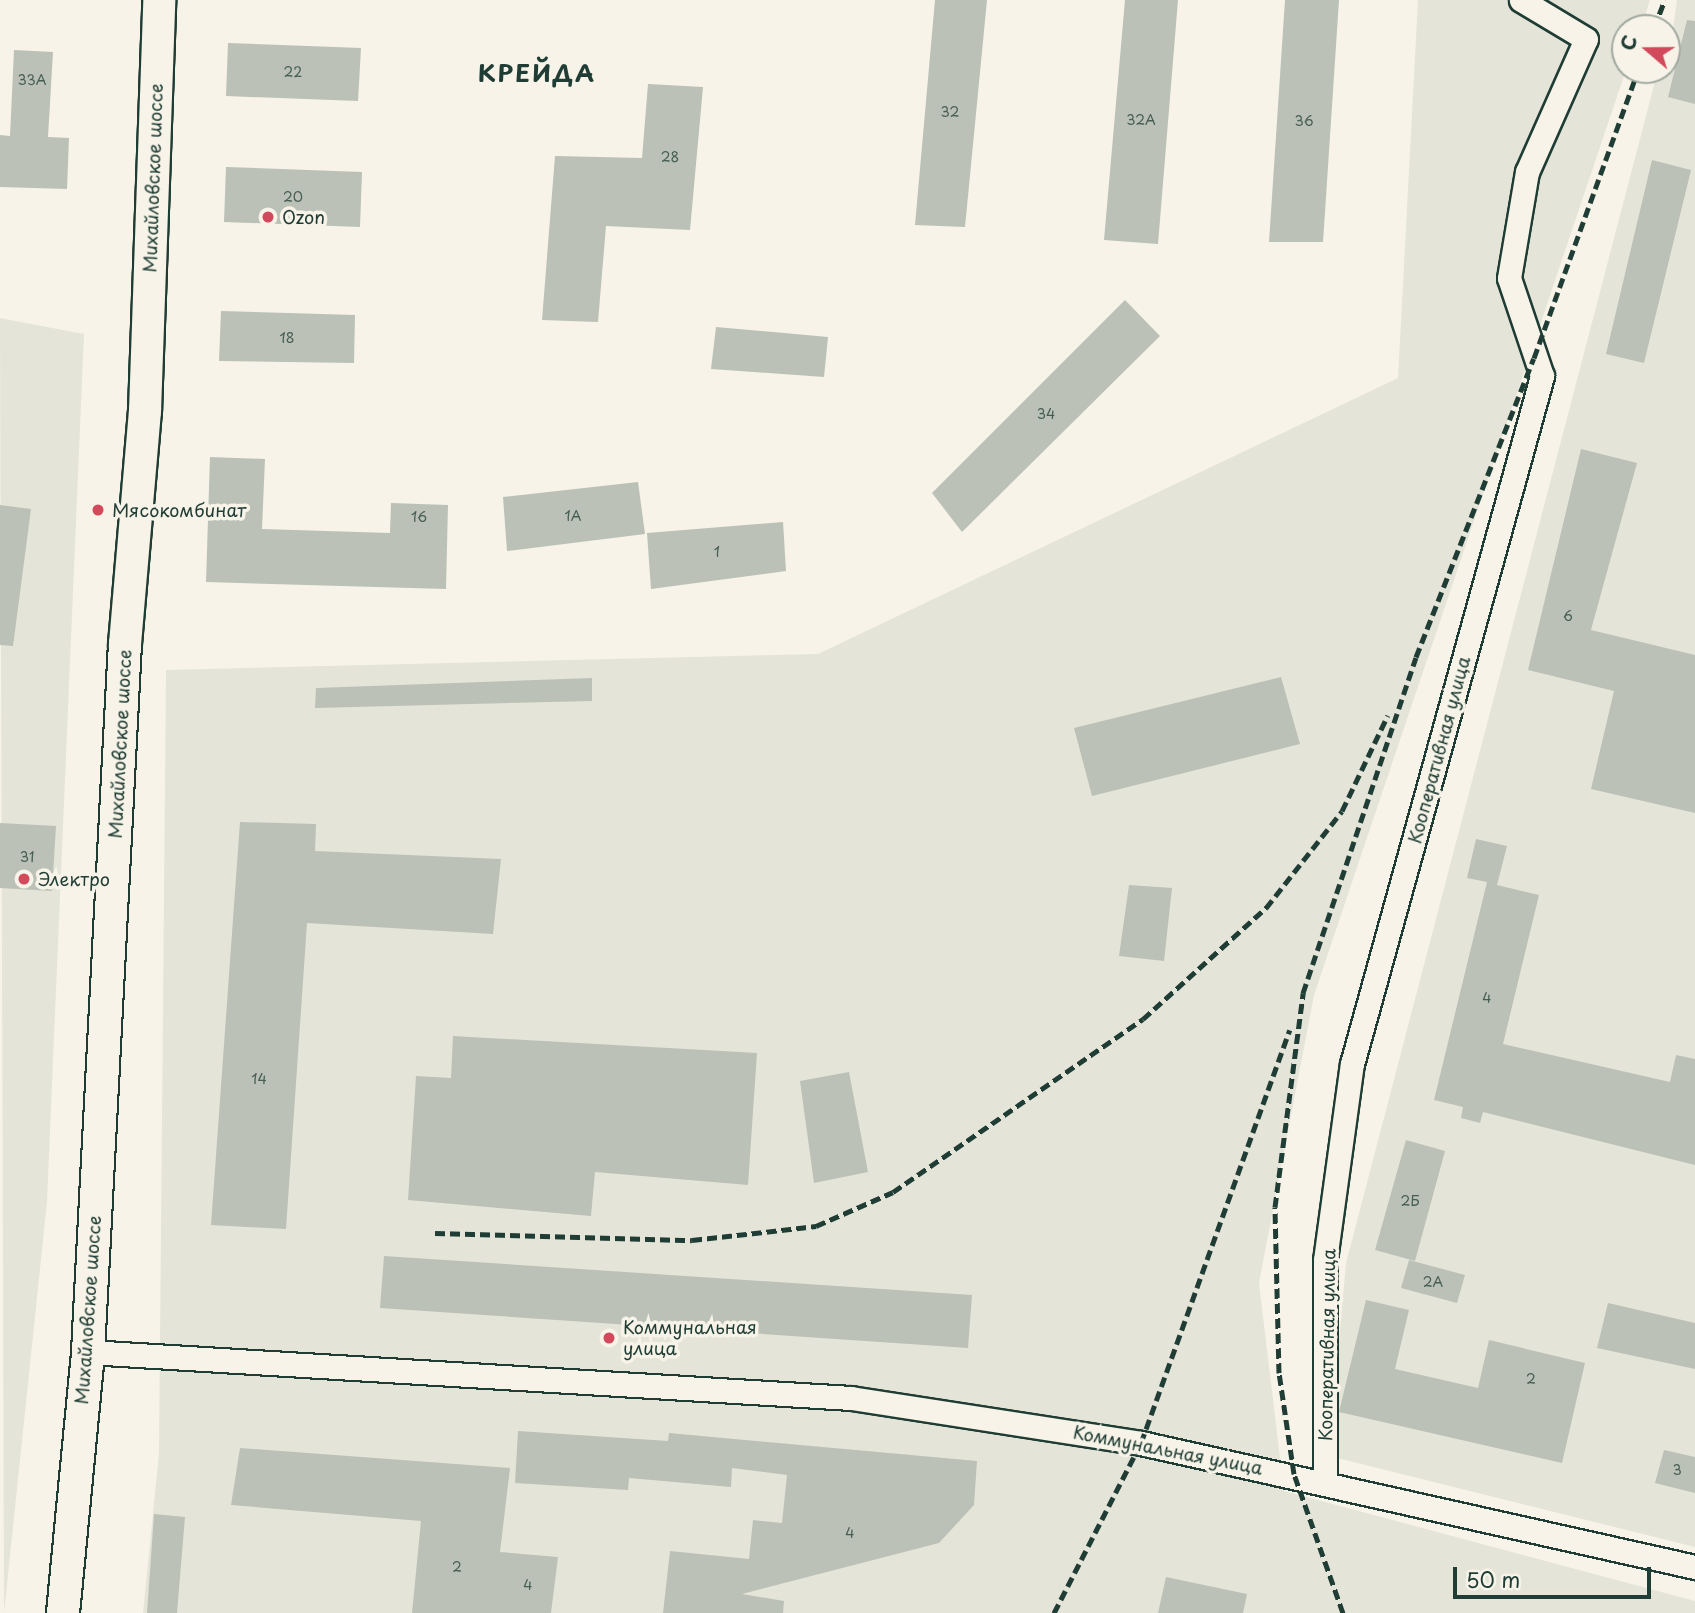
<!DOCTYPE html>
<html>
<head>
<meta charset="utf-8">
<style>
	body { margin:0 }
	#map { position:relative; width:1695px; height:1613px; overflow:hidden; background:#f7f3e8; font-family:"Playpen Sans",sans-serif }
	div>[style] { position:absolute }
	[style*='--x'] { left:calc(var(--x)*1px); top:calc(var(--y)*1px); width:calc(var(--w)*1px); rotate:calc(var(--a)*1deg) }
	.built>* { inset:0; background:#e5e4d9 }
	.building>* { inset:0; background:#bbc1b6 }
	.roads { filter:drop-shadow(2px 0 #1f3d34) drop-shadow(-2px 0 #1f3d34) drop-shadow(0 2px #1f3d34) drop-shadow(0 -2px #1f3d34) }
	.street>* { height:23px; margin:-11.5px; padding:0 11.5px; transform-origin:11.5px; border-radius:11.5px; background:#f7f3e8 }
	.secondary>* { height:32px; margin:-16px; padding:0 16px; transform-origin:16px; border-radius:16px; background:#f7f3e8 }
	.rail>* { height:5px; margin-top:-2.5px; transform-origin:0; background:repeating-linear-gradient(90deg,#1f3d34 0 10px,transparent 0 15px) }
	.dots>* { width:19px; height:19px; translate:-50% -50%; box-sizing:border-box; border:4px solid #f7f3e8; border-radius:50% }
	span { translate:-50% -50%; white-space:nowrap; text-align:center; line-height:1.15; -webkit-text-stroke:7px #f7f3e8; paint-order:stroke }
	.number-label { font-size:14px; color:#465e54 }
	.number-label span { -webkit-text-stroke-width:0 }
	.street-label { font-size:18px; color:#1f3d34 }
	.poi-label { font-size:18px; color:#1f3d34 }
	.left { translate:0 -50%; text-align:left }
	.district-label { font-size:24px; color:#1f3d34; font-weight:700; letter-spacing:2px }
	.north { position:absolute; left:1611px; top:14px; width:70px; height:70px; box-sizing:border-box; background:#f7f3e8; border:2px solid #a1aaa0; border-radius:50%; rotate:290deg; font-size:19px; font-weight:700; line-height:28px; text-align:center; color:#1f3d34 }
	.north::after { content:''; display:block; margin:auto; width:24px; height:32px; background:#d1495b; clip-path:polygon(50% 0,100% 100%,50% 72%,0 100%) }
	.scale { position:absolute; left:1453px; top:1567px; width:198px; height:32px; box-sizing:border-box; border:4px solid #1f3d34; border-top:0; padding-left:9px; font-size:21px; line-height:24px; white-space:nowrap; color:#1f3d34; -webkit-text-stroke:5px #f7f3e8; paint-order:stroke }
</style>
</head>
<body>
<div id="map">
	<div class="built">
		<div style="clip-path:polygon(1418px 0,1650px 0,1641px 28px,1625px 28px,1626px 70px,1314px 995px,1259px 1283px,1284px 1491px,1695px 1601px,1695px 1613px,143px 1613px,159px 1453px,166px 670px,818px 654px,1398px 378px)"></div>
		<div style="clip-path:polygon(1677px 0,1695px 0,1695px 1547px,1329px 1456px,1346px 1263px,1658px 70px,1667px 70px)"></div>
		<div style="clip-path:polygon(0 318px,84px 334px,47px 1202px,4px 1613px)"></div>
	</div>
	<div class="building">
		<div style="clip-path:polygon(935px 0,987px 0,965px 227px,915px 225px)"></div>
		<div style="clip-path:polygon(1125px 0,1178px 0,1158px 244px,1104px 240px)"></div>
		<div style="clip-path:polygon(1285px 0,1339px 0,1323px 242px,1269px 242px)"></div>
		<div style="clip-path:polygon(1687px 20px,1695px 21px,1695px 104px,1668px 97px)"></div>
		<div style="clip-path:polygon(228px 43px,361px 48px,358px 101px,226px 96px)"></div>
		<div style="clip-path:polygon(14px 50px,53px 52px,48px 137px,69px 138px,67px 189px,0 187px,0 135px,10px 136px)"></div>
		<div style="clip-path:polygon(648px 84px,703px 87px,690px 230px,606px 226px,598px 322px,542px 320px,555px 156px,642px 158px)"></div>
		<div style="clip-path:polygon(1652px 160px,1691px 170px,1644px 363px,1606px 354px)"></div>
		<div style="clip-path:polygon(226px 167px,362px 172px,360px 227px,224px 222px)"></div>
		<div style="clip-path:polygon(1125px 300px,1160px 336px,962px 532px,932px 493px)"></div>
		<div style="clip-path:polygon(221px 311px,355px 315px,354px 363px,219px 361px)"></div>
		<div style="clip-path:polygon(716px 327px,828px 337px,824px 377px,711px 369px)"></div>
		<div style="clip-path:polygon(1581px 449px,1637px 463px,1591px 630px,1695px 655px,1695px 813px,1591px 789px,1614px 691px,1528px 670px)"></div>
		<div style="clip-path:polygon(210px 457px,265px 459px,262px 529px,390px 533px,391px 503px,448px 505px,446px 589px,206px 582px)"></div>
		<div style="clip-path:polygon(638px 482px,645px 534px,507px 551px,503px 497px)"></div>
		<div style="clip-path:polygon(0 505px,31px 509px,13px 646px,0 645px)"></div>
		<div style="clip-path:polygon(783px 522px,786px 571px,651px 589px,647px 533px)"></div>
		<div style="clip-path:polygon(1281px 677px,1300px 744px,1092px 796px,1074px 728px)"></div>
		<div style="clip-path:polygon(592px 678px,592px 701px,315px 708px,316px 688px)"></div>
		<div style="clip-path:polygon(240px 822px,316px 824px,315px 851px,501px 859px,493px 934px,307px 923px,286px 1229px,211px 1225px)"></div>
		<div style="clip-path:polygon(0 823px,56px 826px,52px 891px,0 888px)"></div>
		<div style="clip-path:polygon(1476px 839px,1507px 846px,1497px 885px,1539px 895px,1503px 1044px,1670px 1082px,1676px 1055px,1695px 1059px,1695px 1165px,1483px 1112px,1480px 1123px,1461px 1118px,1463px 1107px,1434px 1100px,1487px 882px,1467px 878px)"></div>
		<div style="clip-path:polygon(1129px 885px,1172px 888px,1164px 961px,1119px 956px)"></div>
		<div style="clip-path:polygon(453px 1036px,757px 1053px,748px 1185px,595px 1172px,591px 1216px,408px 1200px,416px 1076px,451px 1078px)"></div>
		<div style="clip-path:polygon(849px 1072px,868px 1172px,814px 1183px,800px 1081px)"></div>
		<div style="clip-path:polygon(1406px 1140px,1445px 1151px,1415px 1261px,1375px 1250px)"></div>
		<div style="clip-path:polygon(384px 1256px,972px 1295px,968px 1348px,380px 1308px)"></div>
		<div style="clip-path:polygon(1409px 1260px,1465px 1275px,1457px 1303px,1401px 1288px)"></div>
		<div style="clip-path:polygon(1366px 1300px,1409px 1310px,1395px 1369px,1478px 1388px,1489px 1340px,1585px 1363px,1562px 1463px,1339px 1412px)"></div>
		<div style="clip-path:polygon(1608px 1303px,1695px 1323px,1695px 1369px,1597px 1348px)"></div>
		<div style="clip-path:polygon(518px 1431px,668px 1441px,669px 1433px,977px 1461px,974px 1505px,939px 1543px,742px 1594px,784px 1601px,783px 1613px,663px 1613px,670px 1551px,749px 1559px,753px 1520px,782px 1523px,787px 1475px,732px 1468px,731px 1487px,629px 1478px,628px 1490px,515px 1483px)"></div>
		<div style="clip-path:polygon(240px 1448px,510px 1468px,500px 1552px,558px 1557px,551px 1613px,412px 1613px,421px 1521px,231px 1505px)"></div>
		<div style="clip-path:polygon(1664px 1450px,1695px 1457px,1695px 1493px,1655px 1483px)"></div>
		<div style="clip-path:polygon(154px 1514px,185px 1517px,177px 1613px,147px 1613px)"></div>
		<div style="clip-path:polygon(1166px 1577px,1247px 1594px,1243px 1613px,1158px 1613px)"></div>
	</div>
	<div class="roads">
		<div class="street">
			<div style="--x:88;--y:1352;--w:764;--a:3.45"></div>
			<div style="--x:851;--y:1398;--w:293;--a:8.8"></div>
			<div style="--x:1141;--y:1443;--w:568;--a:12.62"></div>
			<div style="--x:1325;--y:1481;--w:221;--a:-90"></div>
			<div style="--x:1325;--y:1260;--w:198;--a:-82.2"></div>
			<div style="--x:1352;--y:1064;--w:714;--a:-74.56"></div>
			<div style="--x:1542;--y:376;--w:103;--a:-108.6"></div>
			<div style="--x:1509;--y:278;--w:108;--a:-80.4"></div>
			<div style="--x:1527;--y:172;--w:145;--a:-66.1"></div>
			<div style="--x:1586;--y:39;--w:76;--a:-149"></div>
		</div>
		<div class="secondary">
			<div style="--x:63;--y:1613;--w:262;--a:-84.5"></div>
			<div style="--x:88;--y:1352;--w:709;--a:-87.01"></div>
			<div style="--x:125;--y:644;--w:234;--a:-85.1"></div>
			<div style="--x:145;--y:411;--w:411;--a:-88"></div>
		</div>
	</div>
	<div class="rail">
		<div style="--x:1654;--y:28;--w:30;--a:-69"></div>
		<div style="--x:435;--y:1233;--w:257;--a:1.6"></div>
		<div style="--x:692;--y:1240;--w:125;--a:-6.4"></div>
		<div style="--x:816;--y:1226;--w:84;--a:-23.8"></div>
		<div style="--x:893;--y:1192;--w:304;--a:-34.7"></div>
		<div style="--x:1143;--y:1019;--w:166;--a:-42.1"></div>
		<div style="--x:1266;--y:908;--w:123;--a:-51.9"></div>
		<div style="--x:1342;--y:811;--w:106;--a:-64.4"></div>
		<div style="--x:1054;--y:1613;--w:191;--a:-62.9"></div>
		<div style="--x:1141;--y:1443;--w:439;--a:-70.2"></div>
		<div style="--x:1343;--y:1613;--w:147;--a:-109.4"></div>
		<div style="--x:1294;--y:1474;--w:102;--a:-98.4"></div>
		<div style="--x:1279;--y:1373;--w:166;--a:-91.4"></div>
		<div style="--x:1275;--y:1207;--w:216;--a:-82.5"></div>
		<div style="--x:1303;--y:993;--w:354;--a:-71.4"></div>
		<div style="--x:1416;--y:657;--w:321;--a:-68.5"></div>
		<div style="--x:1534;--y:358;--w:306;--a:-70.1"></div>
	</div>
	<div class="dots">
		<div style="left:268px;top:217px;background:#d1495b"></div>
		<div style="left:98px;top:510px;background:#d1495b"></div>
		<div style="left:24px;top:879px;background:#d1495b"></div>
		<div style="left:609px;top:1338px;background:#d1495b"></div>
	</div>
	<div class="number-label">
		<span style="left:293px;top:72px">22</span>
		<span style="left:32px;top:80px">33А</span>
		<span style="left:950px;top:112px">32</span>
		<span style="left:1141px;top:120px">32А</span>
		<span style="left:1304px;top:121px">36</span>
		<span style="left:670px;top:157px">28</span>
		<span style="left:293px;top:197px">20</span>
		<span style="left:287px;top:338px">18</span>
		<span style="left:1046px;top:414px">34</span>
		<span style="left:573px;top:516px">1А</span>
		<span style="left:419px;top:517px">16</span>
		<span style="left:717px;top:552px">1</span>
		<span style="left:1568px;top:616px">6</span>
		<span style="left:27px;top:857px">31</span>
		<span style="left:1487px;top:998px">4</span>
		<span style="left:259px;top:1079px">14</span>
		<span style="left:1410px;top:1201px">2Б</span>
		<span style="left:1433px;top:1282px">2А</span>
		<span style="left:1531px;top:1379px">2</span>
		<span style="left:1677px;top:1470px">3</span>
		<span style="left:850px;top:1533px">4</span>
		<span style="left:457px;top:1567px">2</span>
		<span style="left:528px;top:1585px">4</span>
	</div>
	<div class="street-label">
		<span style="left:153px;top:178px;rotate:-88deg">Михайловское шоссе</span>
		<span style="left:120px;top:744px;rotate:-87deg">Михайловское шоссе</span>
		<span style="left:1439px;top:750px;rotate:-75deg">Кооперативная улица</span>
		<span style="left:88px;top:1310px;rotate:-86deg">Михайловское шоссе</span>
		<span style="left:1327px;top:1345px;rotate:-89deg">Кооперативная улица</span>
		<span style="left:1168px;top:1450px;rotate:11deg">Коммунальная улица</span>
	</div>
	<div class="poi-label">
		<span class="left" style="left:282px;top:217px">Ozon</span>
		<span class="left" style="left:112px;top:510px">Мясокомбинат</span>
		<span class="left" style="left:38px;top:879px">Электро</span>
		<span class="left" style="left:623px;top:1338px">Коммунальная<br>улица</span>
	</div>
	<div class="district-label">
		<span style="left:537px;top:73px">КРЕЙДА</span>
	</div>
	<div class="north">С</div>
	<div class="scale">50 m</div>
</div>
</body>
</html>
